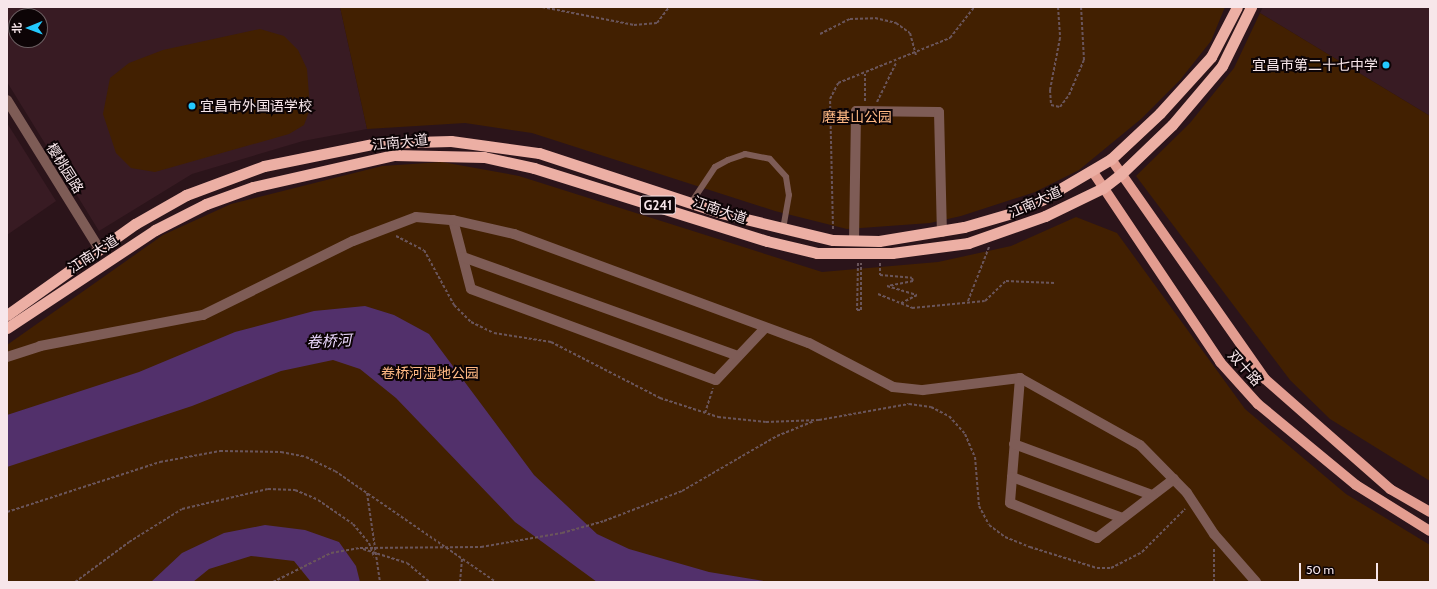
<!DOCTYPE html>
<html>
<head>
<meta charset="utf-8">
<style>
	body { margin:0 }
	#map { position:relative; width:1437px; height:589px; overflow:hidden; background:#2b141a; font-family:Cabin,"Noto Sans SC",sans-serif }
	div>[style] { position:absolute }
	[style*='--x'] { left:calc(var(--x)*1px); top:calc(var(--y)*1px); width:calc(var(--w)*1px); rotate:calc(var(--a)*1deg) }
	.built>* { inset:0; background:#381b23 }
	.green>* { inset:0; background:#422001 }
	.water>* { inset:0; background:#52306b }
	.path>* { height:2px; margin-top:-1px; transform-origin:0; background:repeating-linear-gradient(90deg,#6a555b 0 3px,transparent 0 5px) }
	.service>* { height:6px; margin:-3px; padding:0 3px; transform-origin:3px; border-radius:3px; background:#7e5c56 }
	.minor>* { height:10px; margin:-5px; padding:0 5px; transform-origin:5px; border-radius:5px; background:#7e5c56 }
	.primary>* { height:10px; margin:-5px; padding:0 5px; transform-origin:5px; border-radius:5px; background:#e39d90 }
	.trunk>* { height:11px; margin:-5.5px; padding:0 5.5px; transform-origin:5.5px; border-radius:5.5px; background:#ecafa4 }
	.dots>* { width:11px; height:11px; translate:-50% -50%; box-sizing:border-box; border:2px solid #0d0406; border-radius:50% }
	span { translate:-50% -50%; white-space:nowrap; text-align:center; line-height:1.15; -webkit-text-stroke:4px #0d0406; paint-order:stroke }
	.shield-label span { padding:1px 3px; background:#0d0406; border:1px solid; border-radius:3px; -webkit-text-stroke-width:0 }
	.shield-label { font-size:13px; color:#f7e6ea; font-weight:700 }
	.poi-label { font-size:14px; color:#f7e6ea }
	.right { translate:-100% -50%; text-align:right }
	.left { translate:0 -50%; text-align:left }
	.park-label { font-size:14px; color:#ffb984 }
	.street-label { font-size:14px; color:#f7e6ea }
	.water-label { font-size:15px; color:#eddaff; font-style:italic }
	.frame { position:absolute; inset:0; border:8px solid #f7e6ea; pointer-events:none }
	.north { position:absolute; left:8px; top:8px; width:40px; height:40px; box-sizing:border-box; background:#0d0406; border:1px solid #6b5e61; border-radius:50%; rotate:269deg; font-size:11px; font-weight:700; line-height:16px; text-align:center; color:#f7e6ea }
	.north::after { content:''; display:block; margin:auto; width:14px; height:18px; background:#23c9fe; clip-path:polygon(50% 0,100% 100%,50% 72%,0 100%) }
	.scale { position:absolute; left:1299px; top:563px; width:79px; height:18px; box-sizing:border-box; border:2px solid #f7e6ea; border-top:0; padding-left:5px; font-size:12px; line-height:14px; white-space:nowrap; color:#f7e6ea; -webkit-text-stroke:3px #0d0406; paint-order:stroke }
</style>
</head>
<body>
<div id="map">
	<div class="built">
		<div style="clip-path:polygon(evenodd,7px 7px,340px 7px,367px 129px,303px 141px,192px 174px,99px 231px,7px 82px,7px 7px,16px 16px,40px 16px,40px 40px,16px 40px,16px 16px)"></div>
		<div style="clip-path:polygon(1263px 7px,1430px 7px,1430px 116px,1260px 13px)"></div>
		<div style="clip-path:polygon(7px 123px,56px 201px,7px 235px)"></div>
	</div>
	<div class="green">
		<div style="clip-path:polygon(340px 7px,1225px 7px,1211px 41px,1180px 80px,1141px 119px,1079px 170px,1035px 192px,961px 216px,930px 223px,847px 229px,775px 211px,532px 133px,465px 123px,367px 129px)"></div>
		<div style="clip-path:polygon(1260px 13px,1430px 116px,1430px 481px,1330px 419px,1290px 380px,1136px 176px,1190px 123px,1234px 68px)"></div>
		<div style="clip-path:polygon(260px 29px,284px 36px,298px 50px,307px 69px,310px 109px,304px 125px,289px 134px,155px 172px,131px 168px,116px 153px,103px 114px,110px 78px,129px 63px,163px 50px)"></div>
		<div style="clip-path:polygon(442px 162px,519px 176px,822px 272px,938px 262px,1011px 246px,1076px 217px,1117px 233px,1245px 409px,1346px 494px,1430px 545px,1430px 582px,7px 582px,7px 345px,163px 235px,231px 204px,382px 166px)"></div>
	</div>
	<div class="water">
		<div style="clip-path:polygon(365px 306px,394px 315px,429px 334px,534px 475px,597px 534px,629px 549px,709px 572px,770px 582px,597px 582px,515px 522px,396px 398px,360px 369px,333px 360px,281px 371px,192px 406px,7px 467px,7px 415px,139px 372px,235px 332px,314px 311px)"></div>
		<div style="clip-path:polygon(265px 525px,305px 530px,339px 542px,356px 566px,360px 582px,311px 582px,294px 561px,251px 556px,209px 569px,193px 582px,151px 582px,182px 553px,224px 533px)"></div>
	</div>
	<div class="path">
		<div style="--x:542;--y:7;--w:94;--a:11.1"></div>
		<div style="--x:634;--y:25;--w:23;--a:-5"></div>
		<div style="--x:657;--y:23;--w:20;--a:-53"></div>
		<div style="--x:1058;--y:7;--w:31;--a:86"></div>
		<div style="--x:1060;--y:38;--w:53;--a:100.9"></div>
		<div style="--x:1050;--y:90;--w:15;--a:86"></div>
		<div style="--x:1051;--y:105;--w:9;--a:13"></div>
		<div style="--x:1060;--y:107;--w:15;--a:-53"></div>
		<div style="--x:1069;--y:95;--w:38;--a:-67"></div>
		<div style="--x:1084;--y:60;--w:53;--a:-93.2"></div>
		<div style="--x:820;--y:34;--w:34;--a:-27"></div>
		<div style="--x:850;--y:19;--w:25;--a:-2"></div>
		<div style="--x:875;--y:18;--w:22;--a:13"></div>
		<div style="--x:896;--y:23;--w:17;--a:36"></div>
		<div style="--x:910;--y:33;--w:23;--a:75"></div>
		<div style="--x:865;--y:101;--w:27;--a:-90"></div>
		<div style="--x:877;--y:102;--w:43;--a:-64"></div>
		<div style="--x:833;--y:229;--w:130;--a:-91.3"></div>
		<div style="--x:830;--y:99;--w:18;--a:-63"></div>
		<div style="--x:838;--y:83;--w:121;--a:-21.9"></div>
		<div style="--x:950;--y:38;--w:39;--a:-52"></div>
		<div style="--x:396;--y:236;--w:31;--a:27"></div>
		<div style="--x:424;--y:250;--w:63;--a:61.4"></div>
		<div style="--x:454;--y:305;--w:24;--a:45"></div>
		<div style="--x:471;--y:322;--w:25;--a:26"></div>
		<div style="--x:494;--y:333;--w:58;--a:9"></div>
		<div style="--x:551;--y:342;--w:123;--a:27.2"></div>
		<div style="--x:660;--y:398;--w:61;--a:18.1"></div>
		<div style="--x:718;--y:417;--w:48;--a:5.9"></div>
		<div style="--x:766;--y:422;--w:53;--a:-2.2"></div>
		<div style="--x:819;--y:420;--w:91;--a:-10.1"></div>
		<div style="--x:909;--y:404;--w:22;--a:8"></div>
		<div style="--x:931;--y:407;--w:20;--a:27"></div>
		<div style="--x:949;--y:416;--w:24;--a:48"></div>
		<div style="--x:965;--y:434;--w:25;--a:67"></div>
		<div style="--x:975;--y:457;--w:49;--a:85.3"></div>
		<div style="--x:979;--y:506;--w:21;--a:62"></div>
		<div style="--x:989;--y:525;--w:20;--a:37"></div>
		<div style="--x:1005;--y:537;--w:27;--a:22"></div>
		<div style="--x:1030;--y:547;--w:70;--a:17.4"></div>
		<div style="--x:1097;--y:568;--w:14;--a:0"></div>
		<div style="--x:1111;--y:568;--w:35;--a:-27"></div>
		<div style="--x:1142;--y:552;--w:61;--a:-45"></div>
		<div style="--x:858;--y:263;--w:47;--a:91.2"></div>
		<div style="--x:857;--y:310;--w:4;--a:0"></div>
		<div style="--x:880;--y:263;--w:12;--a:90"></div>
		<div style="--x:880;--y:275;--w:32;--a:5"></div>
		<div style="--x:912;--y:278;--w:3;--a:72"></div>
		<div style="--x:913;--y:281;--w:26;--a:169"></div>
		<div style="--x:887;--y:286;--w:31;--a:17"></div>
		<div style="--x:917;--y:295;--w:20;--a:153"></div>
		<div style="--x:878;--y:294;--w:37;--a:22"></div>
		<div style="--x:912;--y:308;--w:73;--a:-5.5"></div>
		<div style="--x:985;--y:301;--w:29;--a:-44"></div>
		<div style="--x:1006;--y:281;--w:49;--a:2.3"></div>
		<div style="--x:968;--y:301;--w:58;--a:-68.7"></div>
		<div style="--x:861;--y:310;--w:47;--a:-90"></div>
		<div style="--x:705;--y:413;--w:26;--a:-72"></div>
		<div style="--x:367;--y:493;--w:90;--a:81.7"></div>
		<div style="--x:7;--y:512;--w:161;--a:-18.1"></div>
		<div style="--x:160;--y:462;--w:61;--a:-10.4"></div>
		<div style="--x:220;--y:451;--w:61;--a:0.9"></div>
		<div style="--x:281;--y:452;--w:25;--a:11"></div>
		<div style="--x:306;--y:457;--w:32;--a:26"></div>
		<div style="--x:335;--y:471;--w:196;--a:34.6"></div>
		<div style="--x:363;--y:549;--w:46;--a:17.7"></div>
		<div style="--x:407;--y:563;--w:30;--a:40"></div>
		<div style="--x:75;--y:582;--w:67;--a:-36.5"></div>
		<div style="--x:129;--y:542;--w:62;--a:-31.9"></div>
		<div style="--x:182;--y:509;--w:88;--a:-13.1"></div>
		<div style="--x:268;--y:489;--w:27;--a:2"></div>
		<div style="--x:295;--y:490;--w:25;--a:23"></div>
		<div style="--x:318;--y:500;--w:42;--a:34.4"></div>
		<div style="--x:353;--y:524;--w:25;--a:50"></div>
		<div style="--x:369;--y:543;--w:15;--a:70"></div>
		<div style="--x:273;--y:582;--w:65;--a:-26.6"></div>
		<div style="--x:331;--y:553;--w:29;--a:-10"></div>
		<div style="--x:360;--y:548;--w:121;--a:-0.5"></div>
		<div style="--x:481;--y:547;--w:82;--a:-9.8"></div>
		<div style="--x:562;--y:533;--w:44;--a:-15.9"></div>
		<div style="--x:604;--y:521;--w:84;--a:-21"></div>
		<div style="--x:682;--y:491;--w:110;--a:-30.1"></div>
		<div style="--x:777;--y:436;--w:40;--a:-22"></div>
		<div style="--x:460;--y:582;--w:23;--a:-85"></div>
		<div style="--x:1214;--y:582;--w:33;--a:-90"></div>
	</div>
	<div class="service">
		<div style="--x:691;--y:203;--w:43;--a:-56.3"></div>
		<div style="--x:715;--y:167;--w:15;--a:-28"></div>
		<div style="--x:728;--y:160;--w:18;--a:-19"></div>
		<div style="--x:745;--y:154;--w:25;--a:11"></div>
		<div style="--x:770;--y:159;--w:24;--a:48"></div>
		<div style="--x:786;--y:177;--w:18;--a:81"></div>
		<div style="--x:789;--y:195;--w:36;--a:100"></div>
	</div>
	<div class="minor">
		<div style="--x:7;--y:100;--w:176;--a:58.2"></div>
		<div style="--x:453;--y:220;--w:71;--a:75.4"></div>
		<div style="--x:471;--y:289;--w:261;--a:20.4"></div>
		<div style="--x:716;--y:380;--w:71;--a:-46.7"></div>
		<div style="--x:854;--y:241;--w:130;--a:-89.1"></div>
		<div style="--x:856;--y:111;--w:83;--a:0.7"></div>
		<div style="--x:939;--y:112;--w:120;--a:88.6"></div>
		<div style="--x:463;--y:257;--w:292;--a:19.8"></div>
		<div style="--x:7;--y:357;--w:35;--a:-18"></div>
		<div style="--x:40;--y:346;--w:166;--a:-10.8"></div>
		<div style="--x:203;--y:315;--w:167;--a:-26.3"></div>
		<div style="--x:353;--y:241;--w:67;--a:-20.9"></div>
		<div style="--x:416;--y:217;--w:37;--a:5"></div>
		<div style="--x:453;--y:220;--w:63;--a:12.9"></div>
		<div style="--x:514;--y:234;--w:314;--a:20.3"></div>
		<div style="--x:809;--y:343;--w:95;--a:27.6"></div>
		<div style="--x:893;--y:387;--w:30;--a:6"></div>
		<div style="--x:923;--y:390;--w:98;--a:-7.1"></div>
		<div style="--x:1020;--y:378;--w:137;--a:29.2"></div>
		<div style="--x:1140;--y:445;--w:67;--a:45.6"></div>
		<div style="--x:1187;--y:493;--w:49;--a:56.6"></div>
		<div style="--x:1214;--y:534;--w:64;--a:48.8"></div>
		<div style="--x:1020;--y:378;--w:125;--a:94.6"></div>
		<div style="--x:1010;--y:503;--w:94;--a:21.9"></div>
		<div style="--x:1097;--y:538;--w:97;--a:-37.5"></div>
		<div style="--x:1014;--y:444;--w:147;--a:20.3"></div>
		<div style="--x:1012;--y:477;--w:117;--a:20.4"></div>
	</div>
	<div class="primary">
		<div style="--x:1111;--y:159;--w:269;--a:55"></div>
		<div style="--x:1265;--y:379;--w:167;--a:41.3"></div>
		<div style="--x:1390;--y:489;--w:46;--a:29.9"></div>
		<div style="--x:1093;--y:172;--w:229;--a:56.2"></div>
		<div style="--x:1220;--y:362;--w:57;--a:47.9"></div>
		<div style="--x:1258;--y:404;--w:127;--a:39.6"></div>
		<div style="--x:1356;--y:485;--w:87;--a:31.9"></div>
	</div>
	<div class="trunk">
		<div style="--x:7;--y:315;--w:157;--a:-35.4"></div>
		<div style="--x:135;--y:224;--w:59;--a:-29.6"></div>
		<div style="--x:186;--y:195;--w:83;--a:-20.4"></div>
		<div style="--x:264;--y:166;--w:115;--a:-11.5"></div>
		<div style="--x:377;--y:143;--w:74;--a:-1.5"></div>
		<div style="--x:451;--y:141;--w:89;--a:7.8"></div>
		<div style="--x:539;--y:153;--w:192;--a:18.2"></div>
		<div style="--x:721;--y:213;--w:115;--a:13.6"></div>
		<div style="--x:833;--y:240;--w:46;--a:1.2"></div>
		<div style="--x:879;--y:241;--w:86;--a:-9.4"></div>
		<div style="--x:964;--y:227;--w:50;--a:-16.3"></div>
		<div style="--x:1012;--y:213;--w:34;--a:-24"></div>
		<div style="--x:1043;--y:199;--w:79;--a:-30.5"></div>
		<div style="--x:1111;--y:159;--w:67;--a:-43.2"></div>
		<div style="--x:1160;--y:113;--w:76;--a:-47.7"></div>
		<div style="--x:1211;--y:57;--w:56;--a:-62.5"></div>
		<div style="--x:7;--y:328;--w:178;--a:-33.5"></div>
		<div style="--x:155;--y:230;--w:57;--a:-27"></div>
		<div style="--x:206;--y:204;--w:50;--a:-19.9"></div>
		<div style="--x:253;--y:187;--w:145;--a:-12.8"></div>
		<div style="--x:394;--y:155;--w:90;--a:1.3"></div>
		<div style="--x:484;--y:157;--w:51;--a:12.4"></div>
		<div style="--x:534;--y:168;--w:244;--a:17.4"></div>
		<div style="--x:767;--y:241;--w:51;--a:13.5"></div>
		<div style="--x:817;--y:253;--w:75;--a:0"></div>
		<div style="--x:892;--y:253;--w:77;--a:-7.5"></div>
		<div style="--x:968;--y:243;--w:82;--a:-19.3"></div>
		<div style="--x:1045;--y:216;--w:64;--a:-25.8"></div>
		<div style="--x:1103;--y:188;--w:23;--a:-38"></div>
		<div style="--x:1121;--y:174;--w:71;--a:-43.9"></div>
		<div style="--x:1172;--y:125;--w:77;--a:-49.7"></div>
		<div style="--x:1222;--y:66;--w:66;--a:-63.8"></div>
	</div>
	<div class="dots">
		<div style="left:1386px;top:65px;background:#23c9fe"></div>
		<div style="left:192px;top:106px;background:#23c9fe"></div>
	</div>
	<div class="shield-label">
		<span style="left:658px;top:205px">G241</span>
	</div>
	<div class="poi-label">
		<span class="right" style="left:1378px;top:65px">宜昌市第二十七中学</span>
		<span class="left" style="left:200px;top:106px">宜昌市外国语学校</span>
	</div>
	<div class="park-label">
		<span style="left:857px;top:117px">磨基山公园</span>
		<span style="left:430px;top:373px">卷桥河湿地公园</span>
	</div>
	<div class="street-label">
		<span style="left:400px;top:142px;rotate:-6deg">江南大道</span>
		<span style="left:65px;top:168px;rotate:58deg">樱桃园路</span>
		<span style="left:1035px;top:202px;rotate:-24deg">江南大道</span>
		<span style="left:720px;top:210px;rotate:19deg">江南大道</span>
		<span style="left:93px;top:254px;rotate:-33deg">江南大道</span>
		<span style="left:1245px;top:368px;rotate:48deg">双十路</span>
	</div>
	<div class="water-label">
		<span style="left:329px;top:342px;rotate:-3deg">卷桥河</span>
	</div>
	<div class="frame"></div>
	<div class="north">北</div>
	<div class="scale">50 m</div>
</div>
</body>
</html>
